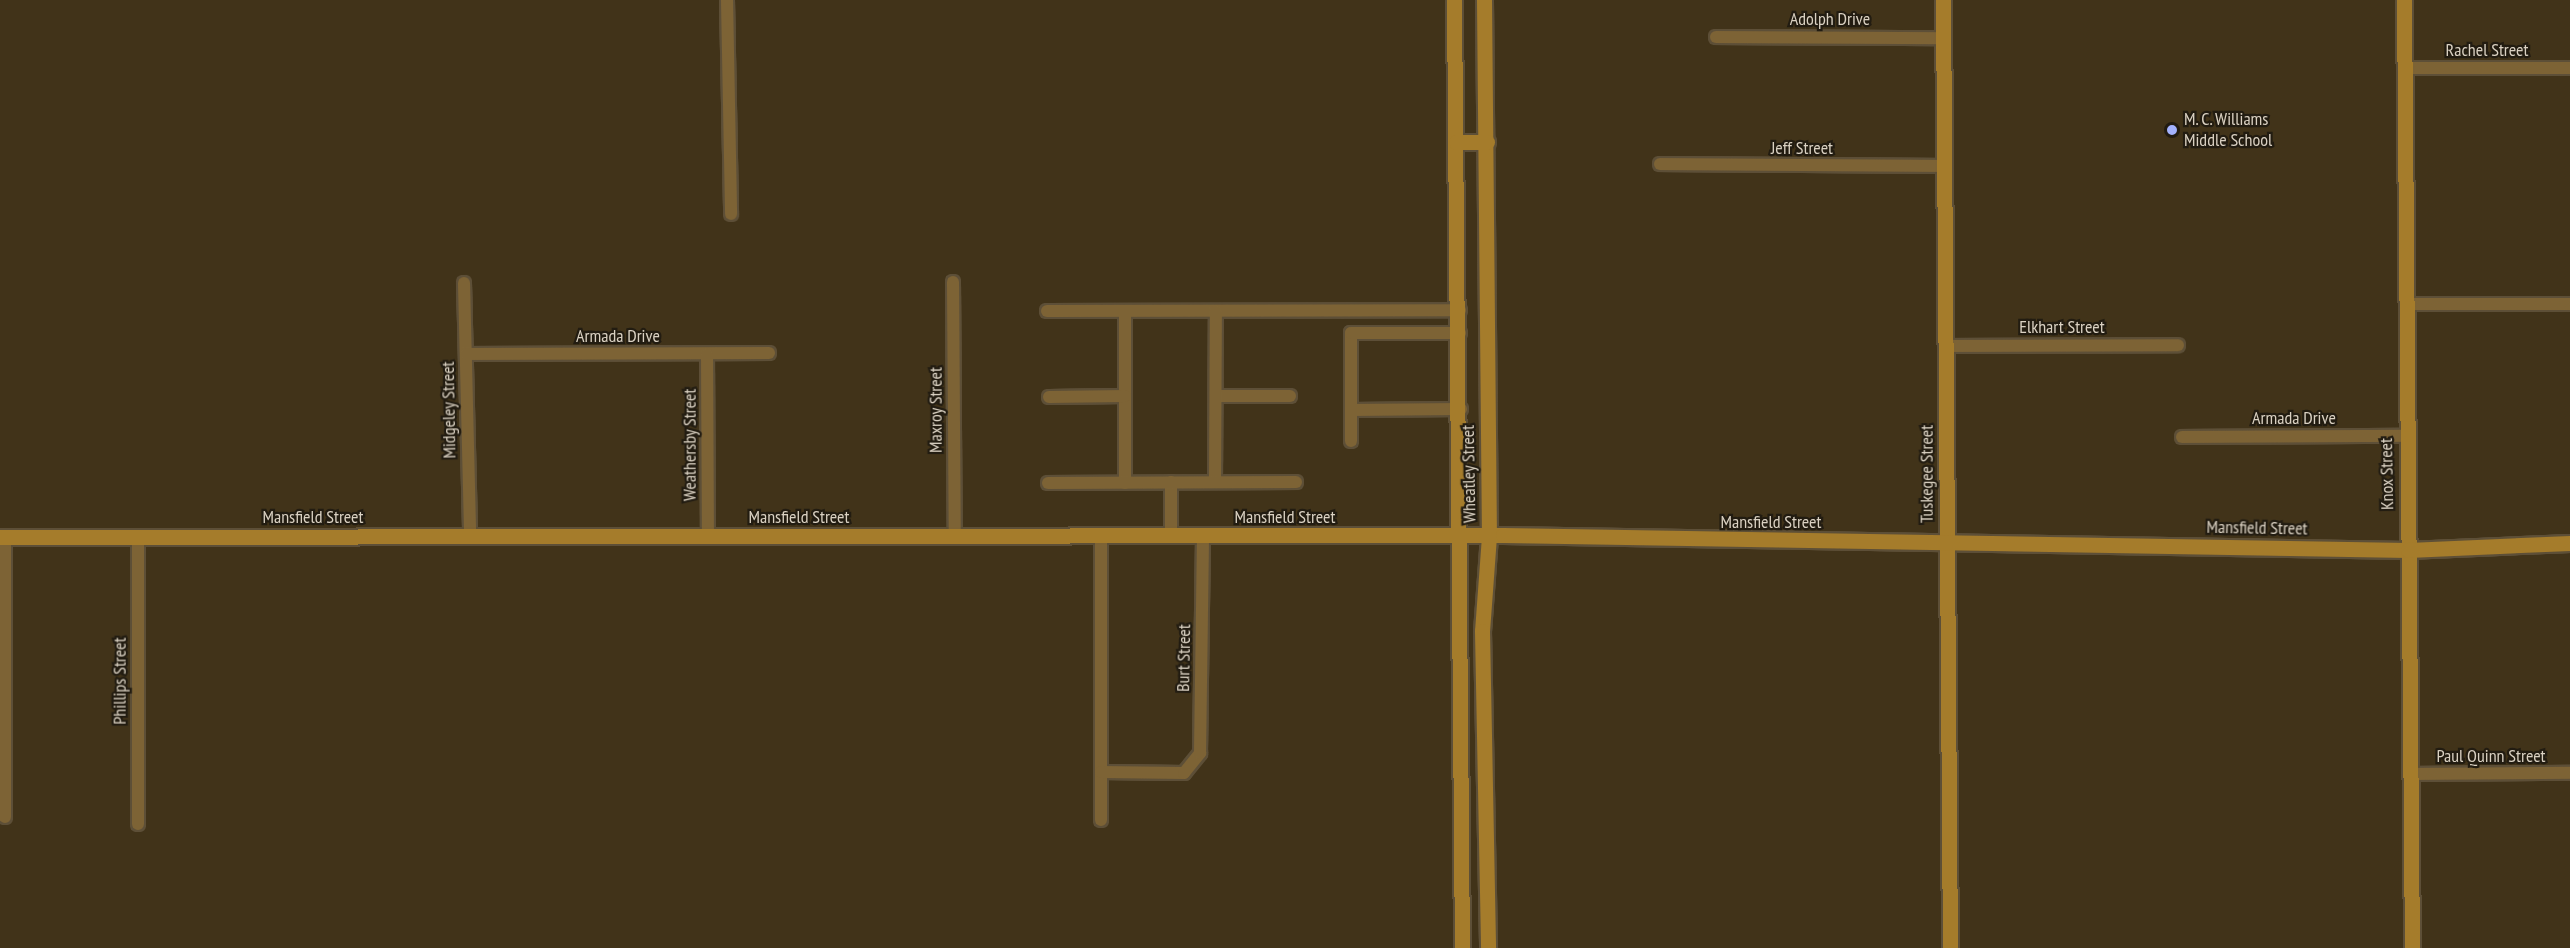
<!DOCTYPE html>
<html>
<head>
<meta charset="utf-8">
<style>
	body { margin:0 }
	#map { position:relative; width:2570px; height:948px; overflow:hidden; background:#413319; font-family:"PT Sans Narrow",sans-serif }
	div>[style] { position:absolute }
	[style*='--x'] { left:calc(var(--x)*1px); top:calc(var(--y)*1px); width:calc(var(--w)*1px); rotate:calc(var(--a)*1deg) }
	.roads { filter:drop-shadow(2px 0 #5d4f37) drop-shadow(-2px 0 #5d4f37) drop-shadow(0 2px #5d4f37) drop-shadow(0 -2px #5d4f37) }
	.street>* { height:12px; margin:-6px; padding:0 6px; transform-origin:6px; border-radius:6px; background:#7d6335 }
	.secondary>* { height:15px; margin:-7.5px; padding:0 7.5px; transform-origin:7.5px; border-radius:7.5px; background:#a57c2b }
	.dots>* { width:16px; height:16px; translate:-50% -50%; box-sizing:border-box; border:3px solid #221c11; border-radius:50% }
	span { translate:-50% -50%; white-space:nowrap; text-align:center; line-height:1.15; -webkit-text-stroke:4.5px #221c11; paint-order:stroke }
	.street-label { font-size:18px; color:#dad1c2 }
	.poi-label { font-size:18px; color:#dad1c2 }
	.left { translate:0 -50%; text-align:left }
</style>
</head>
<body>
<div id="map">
	<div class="roads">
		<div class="street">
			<div style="--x:727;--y:0;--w:214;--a:88.9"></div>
			<div style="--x:1716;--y:37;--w:227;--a:0.3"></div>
			<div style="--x:2404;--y:68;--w:166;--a:0"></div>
			<div style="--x:1660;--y:164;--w:284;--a:0.4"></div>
			<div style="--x:953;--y:282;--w:255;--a:89.6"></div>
			<div style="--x:464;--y:283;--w:253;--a:88.6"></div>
			<div style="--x:2406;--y:304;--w:164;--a:0"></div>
			<div style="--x:1047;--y:311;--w:413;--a:-0.1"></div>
			<div style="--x:1125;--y:311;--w:172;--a:90"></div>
			<div style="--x:1946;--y:346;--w:232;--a:-0.2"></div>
			<div style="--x:466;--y:354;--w:303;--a:-0.2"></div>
			<div style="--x:707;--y:354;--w:182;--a:89.7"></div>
			<div style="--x:1216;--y:396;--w:74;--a:0"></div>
			<div style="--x:1049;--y:397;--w:76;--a:-0.8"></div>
			<div style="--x:1351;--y:410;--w:110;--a:-0.5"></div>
			<div style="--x:2182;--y:437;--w:224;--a:-0.3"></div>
			<div style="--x:1351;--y:441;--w:108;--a:-90"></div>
			<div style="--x:1351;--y:333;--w:109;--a:0"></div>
			<div style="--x:1171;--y:482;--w:55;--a:90"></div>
			<div style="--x:1215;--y:482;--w:171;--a:-89.7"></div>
			<div style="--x:1048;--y:483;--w:248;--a:-0.2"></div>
			<div style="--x:5;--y:537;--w:280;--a:90"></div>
			<div style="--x:138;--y:537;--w:287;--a:90"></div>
			<div style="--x:1101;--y:537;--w:283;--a:90"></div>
			<div style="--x:1101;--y:772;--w:83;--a:0.7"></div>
			<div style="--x:1184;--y:773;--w:26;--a:-51"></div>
			<div style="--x:1200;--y:753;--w:216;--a:-89.2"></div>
			<div style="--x:2412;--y:774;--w:158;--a:-0.4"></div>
		</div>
		<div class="secondary">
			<div style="--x:1454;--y:0;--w:948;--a:89.52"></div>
			<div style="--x:1484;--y:0;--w:536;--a:89.47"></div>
			<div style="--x:1489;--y:536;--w:95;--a:94.2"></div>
			<div style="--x:1482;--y:631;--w:317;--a:88.9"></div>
			<div style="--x:1943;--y:0;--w:948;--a:89.58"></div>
			<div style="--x:2404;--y:0;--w:948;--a:89.52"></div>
			<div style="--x:1456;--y:142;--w:31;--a:0"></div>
			<div style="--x:0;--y:537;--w:1503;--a:-0.08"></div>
			<div style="--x:1503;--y:535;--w:905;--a:0.95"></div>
			<div style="--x:2408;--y:550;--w:162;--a:-2.5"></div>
		</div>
	</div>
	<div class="dots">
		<div style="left:2172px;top:130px;background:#a3b2fd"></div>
	</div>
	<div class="street-label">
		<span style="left:1830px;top:19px">Adolph Drive</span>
		<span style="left:2487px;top:50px">Rachel Street</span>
		<span style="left:1802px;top:148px">Jeff Street</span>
		<span style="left:2062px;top:327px">Elkhart Street</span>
		<span style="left:618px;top:336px">Armada Drive</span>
		<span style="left:449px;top:410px;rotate:-91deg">Midgeley Street</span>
		<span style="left:936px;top:410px;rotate:-90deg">Maxroy Street</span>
		<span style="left:2294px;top:418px">Armada Drive</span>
		<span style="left:690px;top:445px;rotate:-90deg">Weathersby Street</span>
		<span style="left:1469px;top:474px;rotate:-91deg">Wheatley Street</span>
		<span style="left:1927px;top:474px;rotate:-90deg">Tuskegee Street</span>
		<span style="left:2387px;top:474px;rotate:-91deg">Knox Street</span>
		<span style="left:313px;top:517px">Mansfield Street</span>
		<span style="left:799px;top:517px">Mansfield Street</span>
		<span style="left:1285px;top:517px">Mansfield Street</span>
		<span style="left:1771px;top:522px">Mansfield Street</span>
		<span style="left:2257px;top:528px;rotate:1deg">Mansfield Street</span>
		<span style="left:1184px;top:658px;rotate:-89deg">Burt Street</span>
		<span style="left:120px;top:681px;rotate:-90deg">Phillips Street</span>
		<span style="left:2491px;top:756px">Paul Quinn Street</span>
	</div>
	<div class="poi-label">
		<span class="left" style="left:2184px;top:130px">M. C. Williams<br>Middle School</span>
	</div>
</div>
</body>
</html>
